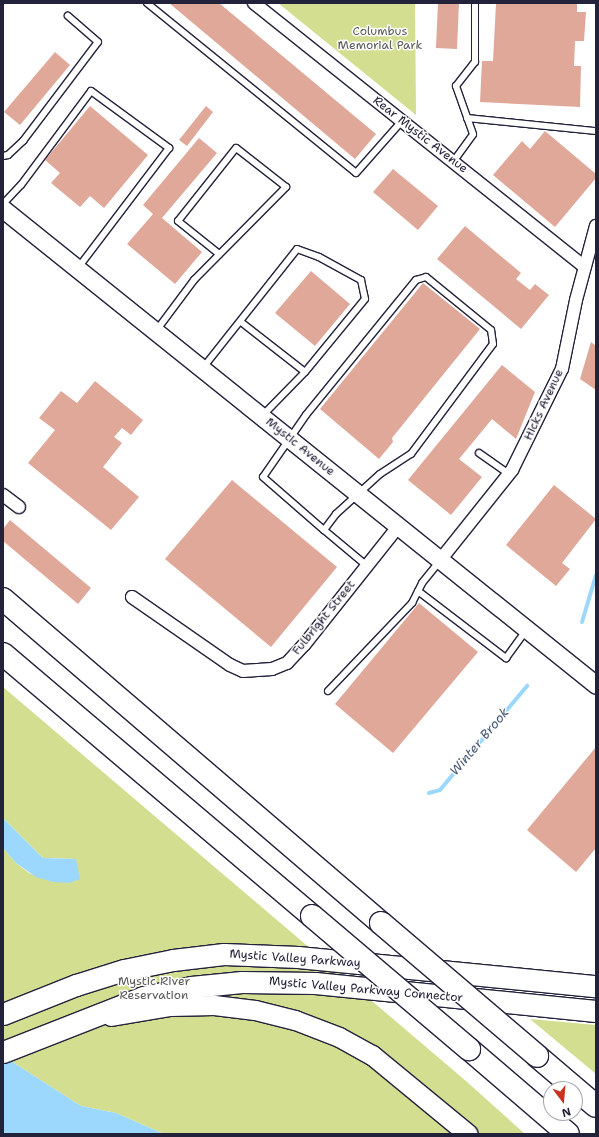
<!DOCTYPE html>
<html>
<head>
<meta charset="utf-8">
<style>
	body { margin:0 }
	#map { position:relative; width:599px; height:1137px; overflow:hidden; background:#fff; font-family:"Shantell Sans",sans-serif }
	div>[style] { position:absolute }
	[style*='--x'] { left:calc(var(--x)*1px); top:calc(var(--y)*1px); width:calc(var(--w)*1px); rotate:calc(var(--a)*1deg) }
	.green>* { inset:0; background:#d3de91 }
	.water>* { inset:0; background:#9cd8fd }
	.stream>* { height:4px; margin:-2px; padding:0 2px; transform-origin:2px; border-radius:2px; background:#9cd8fd }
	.building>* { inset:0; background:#e0a899 }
	.roads { filter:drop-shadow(1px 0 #22223b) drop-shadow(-1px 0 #22223b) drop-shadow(0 1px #22223b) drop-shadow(0 -1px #22223b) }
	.service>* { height:6px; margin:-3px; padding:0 3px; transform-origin:3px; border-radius:3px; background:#fff }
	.minor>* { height:12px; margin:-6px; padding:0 6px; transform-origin:6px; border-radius:6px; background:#fff }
	.secondary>* { height:17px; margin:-8.5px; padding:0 8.5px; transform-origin:8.5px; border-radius:8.5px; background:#fff }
	.primary>* { height:19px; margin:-9.5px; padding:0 9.5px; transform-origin:9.5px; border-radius:9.5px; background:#fff }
	.trunk>* { height:21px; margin:-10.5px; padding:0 10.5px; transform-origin:10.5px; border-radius:10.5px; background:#fff }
	.motorway>* { height:22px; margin:-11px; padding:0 11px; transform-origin:11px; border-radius:11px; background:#fff }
	.bridges { filter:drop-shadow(1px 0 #22223b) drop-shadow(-1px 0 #22223b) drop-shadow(0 1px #22223b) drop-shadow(0 -1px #22223b) }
	.motorway-bridge>* { height:22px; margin:-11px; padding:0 11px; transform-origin:11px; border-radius:11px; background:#fff }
	span { translate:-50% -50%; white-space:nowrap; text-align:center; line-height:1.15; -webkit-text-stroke:3px #fff; paint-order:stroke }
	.park-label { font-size:12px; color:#575a55 }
	.street-label { font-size:12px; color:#22223b }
	.water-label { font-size:13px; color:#475975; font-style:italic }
	.frame { position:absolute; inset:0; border:4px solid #22223b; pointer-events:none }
	.north { position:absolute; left:543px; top:1081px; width:40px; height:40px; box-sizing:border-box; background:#fff; border:1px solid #a7a7b1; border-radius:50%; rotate:164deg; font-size:11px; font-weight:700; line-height:16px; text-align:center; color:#22223b }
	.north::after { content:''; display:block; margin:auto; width:14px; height:18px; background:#c8321e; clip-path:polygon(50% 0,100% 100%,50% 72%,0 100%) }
</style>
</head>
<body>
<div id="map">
	<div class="green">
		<div style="clip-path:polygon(278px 3px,415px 3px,416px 115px)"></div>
		<div style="clip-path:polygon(3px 687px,466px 1081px,525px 1134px,164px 1134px,116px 1113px,81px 1106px,3px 1056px,3px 848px,16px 863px,29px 873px,53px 882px,76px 859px,43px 858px,3px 818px)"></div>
		<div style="clip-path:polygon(530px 1019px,596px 1025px,596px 1074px)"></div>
	</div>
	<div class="water">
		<div style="clip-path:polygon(3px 818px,43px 858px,76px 859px,80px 879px,69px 883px,53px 882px,36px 877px,16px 863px,3px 848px)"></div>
		<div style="clip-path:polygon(3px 1056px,81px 1106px,116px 1113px,164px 1134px,3px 1134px)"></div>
	</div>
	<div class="stream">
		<div style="--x:582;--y:622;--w:49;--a:-73.4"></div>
		<div style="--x:429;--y:793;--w:11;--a:-15"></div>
		<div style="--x:440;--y:790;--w:136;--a:-50.1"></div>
	</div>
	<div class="building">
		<div style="clip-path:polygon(169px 3px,219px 3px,376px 134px,355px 159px)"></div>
		<div style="clip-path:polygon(438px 3px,459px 3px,457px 49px,436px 48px)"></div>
		<div style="clip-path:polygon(496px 3px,577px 3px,577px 12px,586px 12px,584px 41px,575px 41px,574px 66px,581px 66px,580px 107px,480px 102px,482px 61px,493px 61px)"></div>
		<div style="clip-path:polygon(55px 52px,70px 65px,20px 125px,4px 112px)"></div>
		<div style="clip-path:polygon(90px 106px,148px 155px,104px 208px,90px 196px,80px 207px,51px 183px,60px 173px,45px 160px)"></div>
		<div style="clip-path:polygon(206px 106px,213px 112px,187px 146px,179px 140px)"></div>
		<div style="clip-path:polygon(545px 131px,596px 174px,596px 178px,555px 227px,493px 175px,522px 141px,530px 149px)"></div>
		<div style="clip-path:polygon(199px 138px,217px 153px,162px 218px,202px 252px,175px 284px,127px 244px,153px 214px,143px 205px)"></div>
		<div style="clip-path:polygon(393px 169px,438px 206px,418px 230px,373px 192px)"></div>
		<div style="clip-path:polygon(465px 226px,521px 273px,516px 279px,530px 290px,535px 284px,549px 295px,521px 329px,437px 259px)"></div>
		<div style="clip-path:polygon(311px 271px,350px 304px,315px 346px,275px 313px)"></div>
		<div style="clip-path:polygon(423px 283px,480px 329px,392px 438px,393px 442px,379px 459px,320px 409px)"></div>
		<div style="clip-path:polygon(591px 342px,596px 346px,596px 390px,580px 379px)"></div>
		<div style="clip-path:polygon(502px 365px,535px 392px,516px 439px,492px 419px,459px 459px,482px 477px,451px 515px,408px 480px)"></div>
		<div style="clip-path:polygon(95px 381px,143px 420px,131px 435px,122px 428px,114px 437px,122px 443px,103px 467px,139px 497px,111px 530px,28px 463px,55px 430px,39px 418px,61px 391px,77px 403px)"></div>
		<div style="clip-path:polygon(232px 480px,337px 567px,271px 647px,165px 559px)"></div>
		<div style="clip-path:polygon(554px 485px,596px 519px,562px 563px,570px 569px,556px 586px,506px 545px)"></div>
		<div style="clip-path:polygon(10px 520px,91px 588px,78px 604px,3px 541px,3px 529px)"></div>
		<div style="clip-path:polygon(419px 603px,478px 652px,393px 753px,335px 704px)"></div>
		<div style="clip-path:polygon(596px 747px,596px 848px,576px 872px,527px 830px)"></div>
	</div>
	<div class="roads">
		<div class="service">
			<div style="--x:147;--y:3;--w:269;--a:39.1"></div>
			<div style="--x:356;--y:173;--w:69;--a:-48.5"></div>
			<div style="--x:467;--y:118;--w:130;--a:5.8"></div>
			<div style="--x:3;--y:156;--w:5;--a:-11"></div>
			<div style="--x:8;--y:155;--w:21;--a:-43"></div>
			<div style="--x:23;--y:141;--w:124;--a:-52.9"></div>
			<div style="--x:98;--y:42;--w:40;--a:-139"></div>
			<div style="--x:453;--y:162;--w:34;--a:-54"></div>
			<div style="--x:473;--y:134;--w:51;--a:-109.5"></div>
			<div style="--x:456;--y:86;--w:31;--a:-52"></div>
			<div style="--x:475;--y:62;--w:59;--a:-90"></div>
			<div style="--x:3;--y:204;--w:26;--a:-47"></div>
			<div style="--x:21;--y:185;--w:117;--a:-53.3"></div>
			<div style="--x:91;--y:91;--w:97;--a:36.2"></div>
			<div style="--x:169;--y:148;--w:151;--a:127.2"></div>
			<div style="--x:241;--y:322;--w:81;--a:38"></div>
			<div style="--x:156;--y:331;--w:64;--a:-53.3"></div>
			<div style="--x:194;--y:280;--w:131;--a:-45.3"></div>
			<div style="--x:286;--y:187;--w:63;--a:-142"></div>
			<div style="--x:236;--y:148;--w:93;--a:128.5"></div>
			<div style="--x:178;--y:221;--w:53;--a:38.8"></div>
			<div style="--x:202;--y:369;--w:153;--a:-51.6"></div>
			<div style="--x:297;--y:249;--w:23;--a:20"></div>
			<div style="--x:319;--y:257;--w:48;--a:28.7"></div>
			<div style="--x:361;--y:280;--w:19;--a:78"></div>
			<div style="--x:365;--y:299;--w:94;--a:129.4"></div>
			<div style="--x:305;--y:372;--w:60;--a:134.3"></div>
			<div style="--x:479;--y:453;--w:37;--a:35"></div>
			<div style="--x:324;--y:530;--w:20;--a:-53"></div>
			<div style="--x:336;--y:514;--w:59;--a:-42.3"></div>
			<div style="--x:380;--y:474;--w:37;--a:-33"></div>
			<div style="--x:411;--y:454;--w:137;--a:-53.3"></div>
			<div style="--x:493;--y:344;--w:14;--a:-98"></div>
			<div style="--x:491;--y:330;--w:84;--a:-140.8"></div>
			<div style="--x:426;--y:277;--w:10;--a:163"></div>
			<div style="--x:416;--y:280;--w:174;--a:129.2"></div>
			<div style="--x:306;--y:415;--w:75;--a:124.7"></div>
			<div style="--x:263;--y:477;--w:81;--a:41"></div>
			<div style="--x:324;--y:530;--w:56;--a:39.9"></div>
			<div style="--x:418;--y:591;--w:111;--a:37.3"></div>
			<div style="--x:506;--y:658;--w:34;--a:-54"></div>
			<div style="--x:328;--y:691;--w:122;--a:-46.3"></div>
			<div style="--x:412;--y:603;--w:22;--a:-63"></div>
			<div style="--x:422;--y:583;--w:28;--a:-51"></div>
		</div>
		<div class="minor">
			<div style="--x:254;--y:3;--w:423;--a:38.6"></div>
			<div style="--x:3;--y:495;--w:20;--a:37"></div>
			<div style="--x:441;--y:559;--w:114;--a:-51.4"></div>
			<div style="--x:512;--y:470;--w:113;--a:-63.7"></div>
			<div style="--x:562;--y:369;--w:70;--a:-78.5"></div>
			<div style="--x:576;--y:300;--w:77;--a:-74.9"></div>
			<div style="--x:132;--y:597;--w:119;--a:34.8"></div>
			<div style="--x:230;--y:665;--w:14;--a:25"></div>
			<div style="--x:243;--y:671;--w:29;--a:-4"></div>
			<div style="--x:272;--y:669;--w:16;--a:-22"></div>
			<div style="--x:287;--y:663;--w:25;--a:-47"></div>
			<div style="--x:304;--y:645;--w:151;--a:-51.5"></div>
		</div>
		<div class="secondary">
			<div style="--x:3;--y:209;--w:760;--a:38.75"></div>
		</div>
		<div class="primary">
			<div style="--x:111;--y:1016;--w:60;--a:-9.6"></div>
			<div style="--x:170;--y:1006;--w:44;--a:-1.3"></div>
			<div style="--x:214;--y:1005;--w:41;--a:7"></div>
			<div style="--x:255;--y:1010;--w:41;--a:14"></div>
			<div style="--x:295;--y:1020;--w:47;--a:21.1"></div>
			<div style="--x:339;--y:1037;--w:38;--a:29"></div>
			<div style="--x:372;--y:1055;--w:124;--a:39.5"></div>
		</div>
		<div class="trunk">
			<div style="--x:3;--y:1014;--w:79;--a:-21.7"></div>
			<div style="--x:76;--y:985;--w:50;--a:-17.4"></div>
			<div style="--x:124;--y:970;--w:50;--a:-11.5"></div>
			<div style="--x:173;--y:960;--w:51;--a:-6.7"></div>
			<div style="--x:224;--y:954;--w:74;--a:2.3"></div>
			<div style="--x:298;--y:957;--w:299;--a:5.6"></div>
			<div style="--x:3;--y:1052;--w:150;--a:-21.4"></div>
			<div style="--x:143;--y:997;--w:49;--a:-11.8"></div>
			<div style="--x:191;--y:987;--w:51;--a:-5.6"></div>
			<div style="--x:242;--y:982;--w:73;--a:0.8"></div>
			<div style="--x:315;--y:983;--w:282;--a:5.7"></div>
		</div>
		<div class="motorway">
			<div style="--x:3;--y:599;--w:498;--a:40.6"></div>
			<div style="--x:3;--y:654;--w:405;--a:40.3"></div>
			<div style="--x:469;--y:1049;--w:130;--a:40.6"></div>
			<div style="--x:537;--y:1056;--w:77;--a:40.3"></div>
		</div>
	</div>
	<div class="bridges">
		<div class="motorway-bridge">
			<div style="--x:312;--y:916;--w:206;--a:40.3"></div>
			<div style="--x:381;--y:923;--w:205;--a:40.4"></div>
		</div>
	</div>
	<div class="park-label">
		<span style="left:380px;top:39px">Columbus<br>Memorial Park</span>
		<span style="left:154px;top:989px">Mystic River<br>Reservation</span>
	</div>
	<div class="street-label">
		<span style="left:420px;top:135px;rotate:38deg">Rear Mystic Avenue</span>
		<span style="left:544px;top:405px;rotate:-65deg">Hicks Avenue</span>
		<span style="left:300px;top:447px;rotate:39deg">Mystic Avenue</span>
		<span style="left:324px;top:618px;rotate:-51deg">Fulbright Street</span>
		<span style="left:295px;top:959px;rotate:4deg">Mystic Valley Parkway</span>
		<span style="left:366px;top:990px;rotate:5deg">Mystic Valley Parkway Connector</span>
	</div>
	<div class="water-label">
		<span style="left:480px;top:742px;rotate:-50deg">Winter Brook</span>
	</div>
	<div class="frame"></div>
	<div class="north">N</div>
</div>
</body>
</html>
